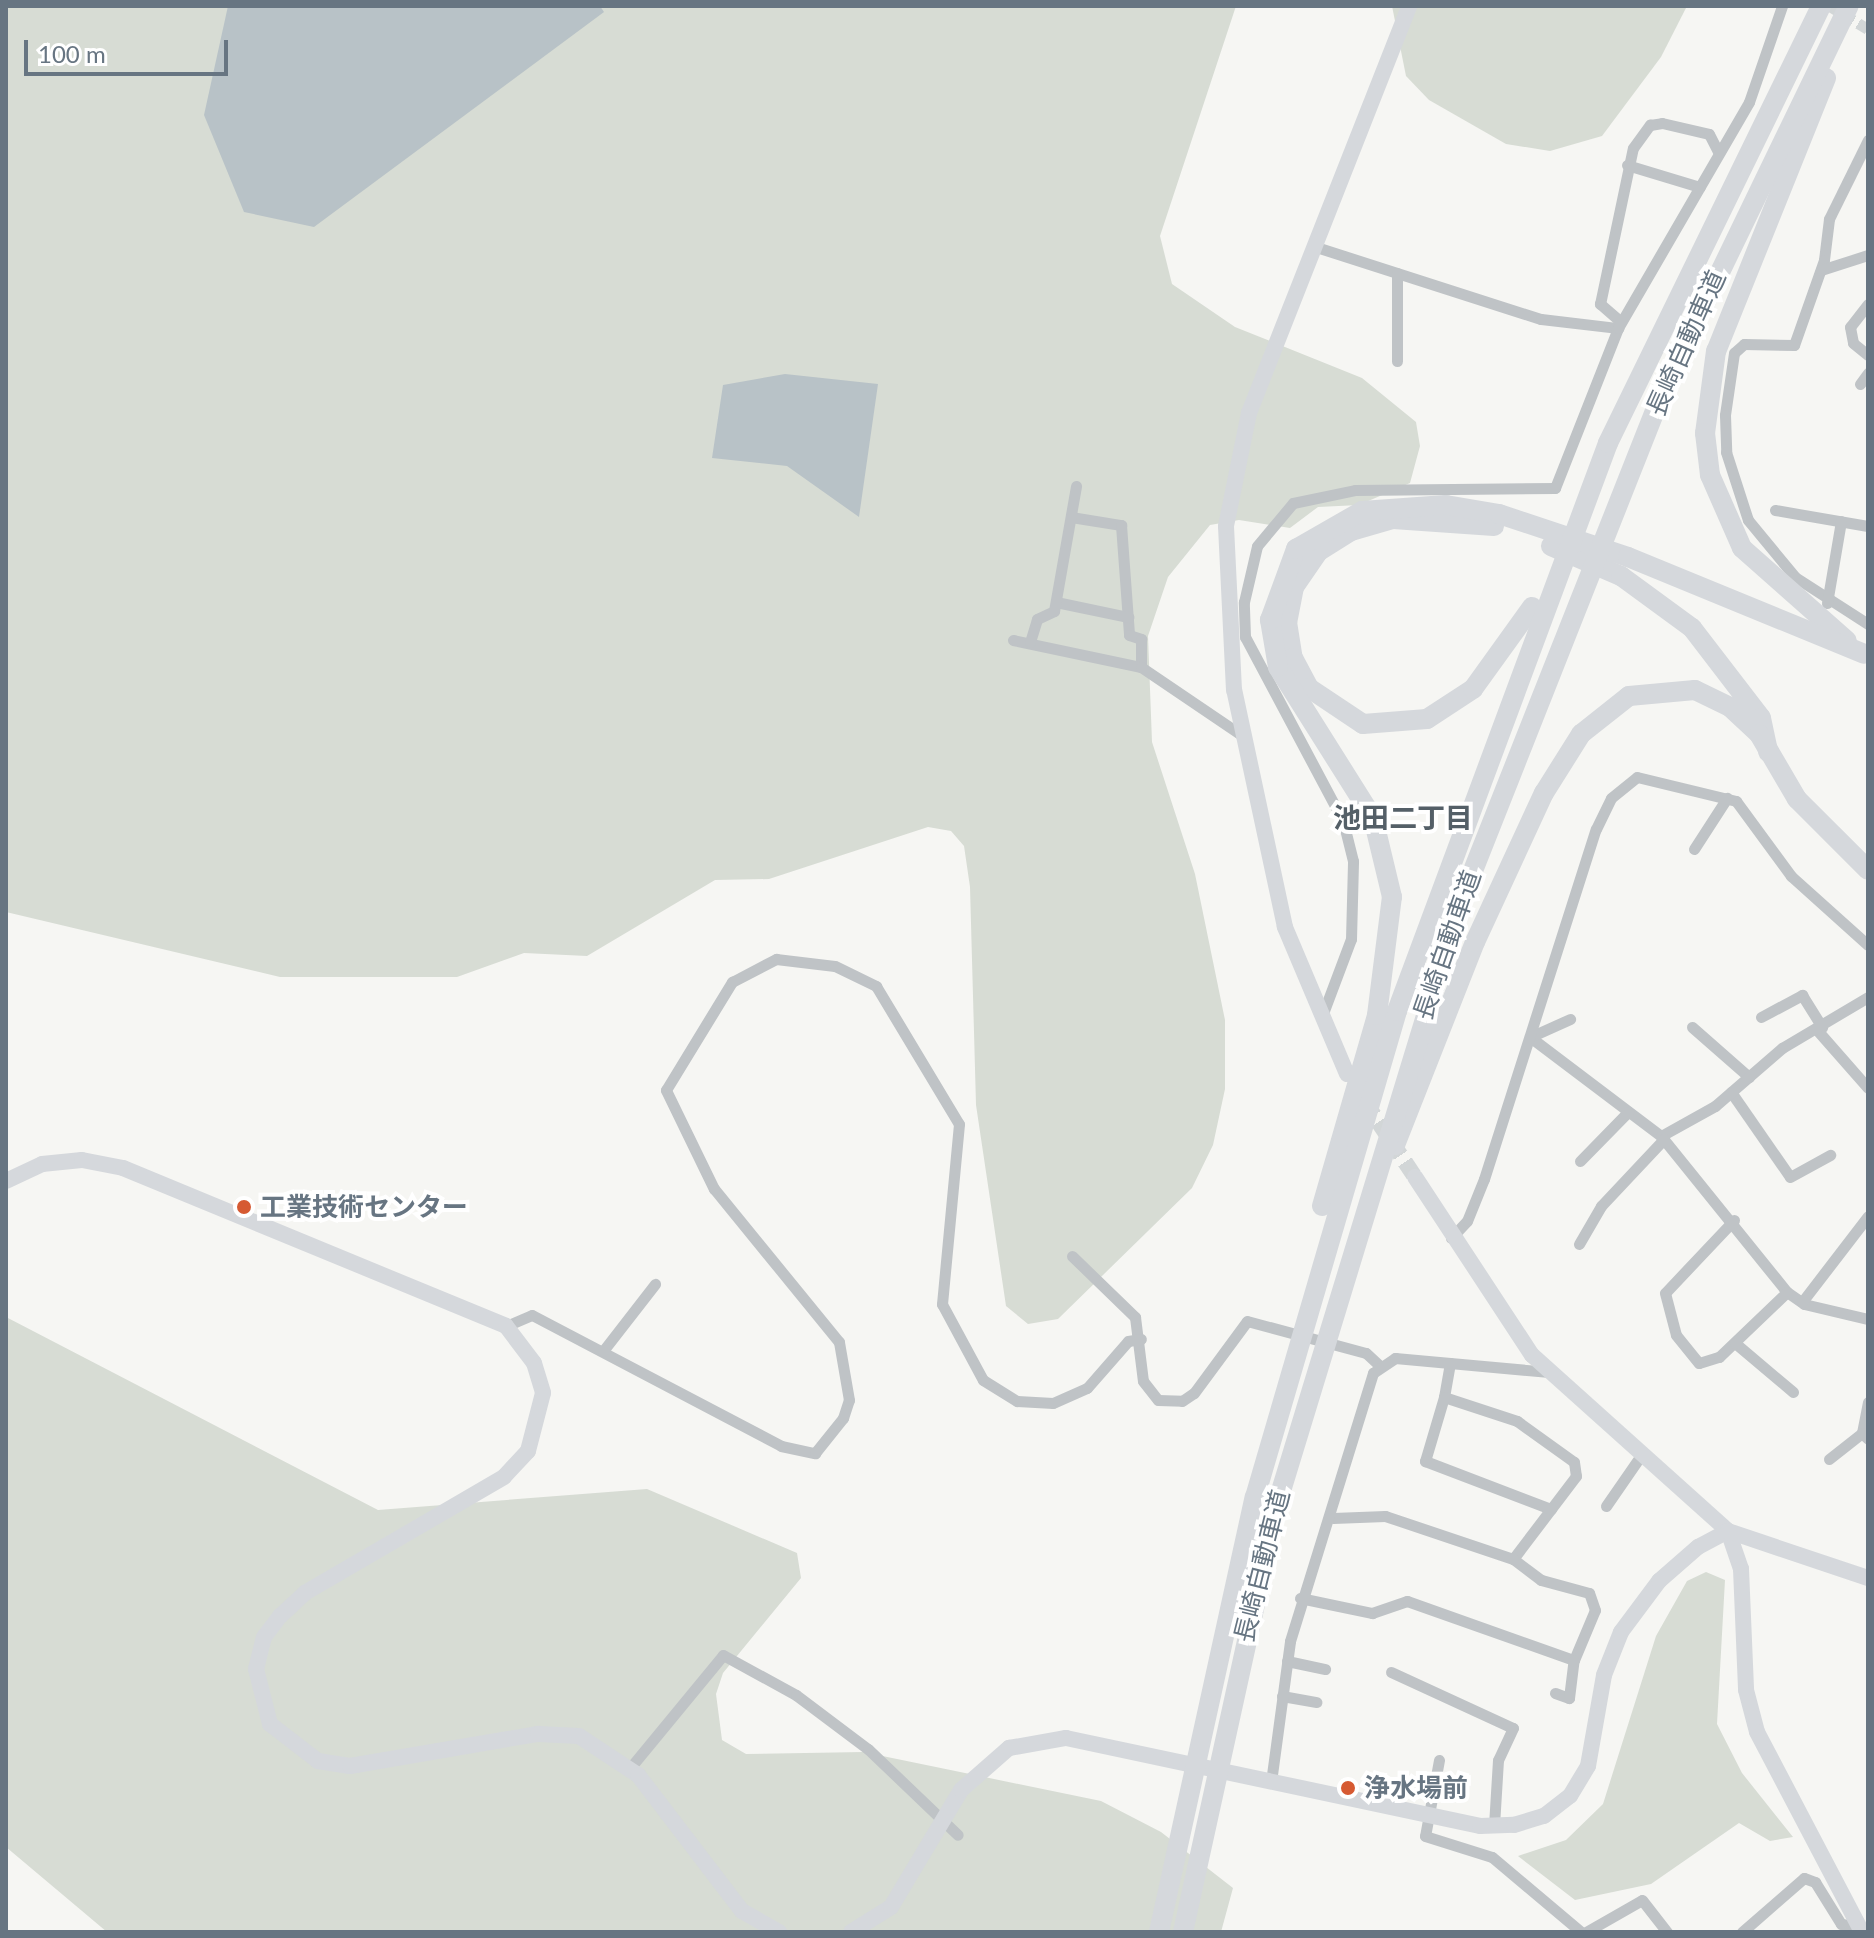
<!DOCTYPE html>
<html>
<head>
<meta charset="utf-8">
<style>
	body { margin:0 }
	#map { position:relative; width:1874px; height:1938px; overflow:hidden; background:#f6f6f3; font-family:Lato,"Noto Sans JP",sans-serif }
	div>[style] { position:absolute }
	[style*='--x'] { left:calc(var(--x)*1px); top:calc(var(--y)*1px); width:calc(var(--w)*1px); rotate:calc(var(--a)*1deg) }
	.green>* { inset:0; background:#d7dcd4 }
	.water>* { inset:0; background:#b8c2c7 }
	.street-tunnel>* { height:11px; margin-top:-5.5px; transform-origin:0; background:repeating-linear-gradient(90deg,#d2d6d7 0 11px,transparent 0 16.5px) }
	.secondary-tunnel>* { height:16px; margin-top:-8px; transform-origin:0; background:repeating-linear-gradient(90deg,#d2d6d7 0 16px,transparent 0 24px) }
	.street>* { height:11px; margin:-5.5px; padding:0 5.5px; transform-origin:5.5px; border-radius:5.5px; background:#bfc3c6 }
	.secondary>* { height:16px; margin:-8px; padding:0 8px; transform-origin:8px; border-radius:8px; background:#d5d8dc }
	.highway>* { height:20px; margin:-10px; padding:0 10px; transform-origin:10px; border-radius:10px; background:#d5d8dc }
	.dots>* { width:22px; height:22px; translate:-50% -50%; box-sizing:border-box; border:4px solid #fff; border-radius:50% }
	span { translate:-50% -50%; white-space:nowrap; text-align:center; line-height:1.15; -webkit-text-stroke:8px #fff; paint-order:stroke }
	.street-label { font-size:26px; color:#677582 }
	.poi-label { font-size:26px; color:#677582; font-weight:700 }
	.left { translate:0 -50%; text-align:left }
	.neighbourhood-label { font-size:28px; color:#545f67; font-weight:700 }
	.frame { position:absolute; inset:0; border:8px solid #677582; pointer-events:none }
	.scale { position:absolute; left:24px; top:40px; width:204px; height:36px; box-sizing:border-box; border:4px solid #677582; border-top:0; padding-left:10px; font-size:24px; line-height:28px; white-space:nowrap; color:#677582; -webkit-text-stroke:6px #fff; paint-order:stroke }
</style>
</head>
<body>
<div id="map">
	<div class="green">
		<div style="clip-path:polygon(6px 6px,1236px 6px,1160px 236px,1172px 284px,1235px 327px,1362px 378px,1416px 422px,1420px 446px,1410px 483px,1359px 505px,1318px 507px,1290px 528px,1239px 520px,1210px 525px,1168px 577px,1148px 636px,1152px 742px,1195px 874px,1225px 1020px,1225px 1089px,1213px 1145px,1192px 1188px,1058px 1319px,1028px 1324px,1006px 1306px,976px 1105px,970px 887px,964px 846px,951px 831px,928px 827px,769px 879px,715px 880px,587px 956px,524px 953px,457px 977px,280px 977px,6px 912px)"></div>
		<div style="clip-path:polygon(1392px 6px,1687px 6px,1661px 57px,1602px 136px,1550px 151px,1506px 144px,1429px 100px,1406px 76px)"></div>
		<div style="clip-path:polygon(6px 1317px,378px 1510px,647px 1489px,797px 1553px,801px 1578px,723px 1673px,716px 1694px,722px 1740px,746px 1754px,863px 1752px,1101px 1801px,1161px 1832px,1233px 1888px,1221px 1932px,107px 1932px,6px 1847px)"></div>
		<div style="clip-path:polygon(1706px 1572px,1725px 1580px,1717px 1724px,1742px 1773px,1793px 1837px,1770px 1841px,1739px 1823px,1651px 1884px,1575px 1900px,1518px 1856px,1566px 1840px,1603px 1804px,1656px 1636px,1687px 1581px)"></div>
	</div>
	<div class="water">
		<div style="clip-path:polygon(228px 6px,600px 6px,604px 12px,314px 227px,244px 212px,204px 115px)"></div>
		<div style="clip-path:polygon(785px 374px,878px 384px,859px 517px,787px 466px,712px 458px,723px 385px)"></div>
	</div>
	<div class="street-tunnel">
		<div style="--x:1830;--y:6;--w:44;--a:31.2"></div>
	</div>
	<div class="secondary-tunnel">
		<div style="--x:1365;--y:1102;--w:90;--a:56.3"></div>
	</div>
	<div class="street">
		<div style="--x:1868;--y:140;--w:88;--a:116.3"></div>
		<div style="--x:1829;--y:219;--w:41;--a:97"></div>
		<div style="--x:1824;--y:260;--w:90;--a:109.4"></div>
		<div style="--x:1794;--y:345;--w:50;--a:-178.9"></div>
		<div style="--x:1744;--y:344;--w:13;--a:138"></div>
		<div style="--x:1734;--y:353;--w:63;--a:98.3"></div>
		<div style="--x:1725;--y:415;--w:37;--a:88"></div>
		<div style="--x:1726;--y:452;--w:71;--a:72.1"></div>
		<div style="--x:1748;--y:520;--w:74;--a:50.5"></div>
		<div style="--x:1795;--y:577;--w:87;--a:32.8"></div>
		<div style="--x:1627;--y:165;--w:76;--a:16.8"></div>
		<div style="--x:1313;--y:246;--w:239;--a:17.8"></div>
		<div style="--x:1541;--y:319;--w:78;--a:6.7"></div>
		<div style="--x:1821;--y:270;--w:49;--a:-17.7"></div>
		<div style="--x:1397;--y:273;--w:88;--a:90"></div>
		<div style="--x:1868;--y:304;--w:29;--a:128"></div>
		<div style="--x:1850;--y:327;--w:16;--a:79"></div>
		<div style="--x:1853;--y:343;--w:19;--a:39"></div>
		<div style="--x:1621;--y:322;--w:28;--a:-139"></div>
		<div style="--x:1600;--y:304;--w:159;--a:-78.1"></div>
		<div style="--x:1633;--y:148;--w:29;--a:-54"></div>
		<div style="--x:1650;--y:125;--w:12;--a:-9"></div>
		<div style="--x:1662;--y:123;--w:48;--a:13.2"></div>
		<div style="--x:1709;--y:134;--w:20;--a:63"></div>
		<div style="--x:1860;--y:384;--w:14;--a:-54"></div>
		<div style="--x:1775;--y:510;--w:94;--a:9.8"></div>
		<div style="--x:1071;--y:517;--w:51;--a:9.1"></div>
		<div style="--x:1121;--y:525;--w:110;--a:85.8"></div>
		<div style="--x:1129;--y:635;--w:13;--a:18"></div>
		<div style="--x:1141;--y:639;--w:28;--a:90"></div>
		<div style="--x:1056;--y:602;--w:74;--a:11.8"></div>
		<div style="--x:1827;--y:603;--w:83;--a:-80.3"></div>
		<div style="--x:1013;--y:640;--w:131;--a:11.9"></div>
		<div style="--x:1141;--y:667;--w:123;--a:34.1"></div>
		<div style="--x:1030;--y:642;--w:24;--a:-73"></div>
		<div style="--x:1037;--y:619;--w:19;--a:-25"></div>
		<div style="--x:1054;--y:611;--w:127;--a:-80"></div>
		<div style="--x:1694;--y:849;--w:61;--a:-57.1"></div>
		<div style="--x:1322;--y:1016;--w:82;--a:-69.4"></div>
		<div style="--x:1351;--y:939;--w:78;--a:-88.5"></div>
		<div style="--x:1353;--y:861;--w:41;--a:-104"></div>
		<div style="--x:1343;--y:821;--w:208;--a:-118"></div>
		<div style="--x:1245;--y:637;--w:35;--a:-92"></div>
		<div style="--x:1244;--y:602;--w:57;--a:-76.9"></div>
		<div style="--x:1257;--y:546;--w:56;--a:-50.1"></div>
		<div style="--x:1293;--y:503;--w:63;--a:-11.8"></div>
		<div style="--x:1355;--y:490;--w:200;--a:-0.6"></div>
		<div style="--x:1555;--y:488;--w:172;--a:-68.5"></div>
		<div style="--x:1618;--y:328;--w:261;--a:-59.9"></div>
		<div style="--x:1749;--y:102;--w:102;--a:-71"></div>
		<div style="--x:1761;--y:1017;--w:47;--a:-28.2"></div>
		<div style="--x:1802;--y:995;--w:38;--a:58"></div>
		<div style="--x:1692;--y:1027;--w:76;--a:41.3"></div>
		<div style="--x:1817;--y:1030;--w:77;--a:48.7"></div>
		<div style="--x:1530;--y:1037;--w:164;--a:37.1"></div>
		<div style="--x:1661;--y:1136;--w:201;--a:51.1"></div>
		<div style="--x:1787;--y:1292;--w:21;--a:35"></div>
		<div style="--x:1804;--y:1304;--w:66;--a:13.2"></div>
		<div style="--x:1530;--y:1037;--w:44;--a:-24.2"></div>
		<div style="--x:1731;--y:1092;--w:103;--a:55.2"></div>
		<div style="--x:1790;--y:1177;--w:46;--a:-28.8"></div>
		<div style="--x:1661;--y:1136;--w:62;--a:-29.1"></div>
		<div style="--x:1715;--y:1106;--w:89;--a:-40.9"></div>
		<div style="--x:1782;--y:1048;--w:100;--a:-30.7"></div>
		<div style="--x:1580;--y:1161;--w:69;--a:-45.6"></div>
		<div style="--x:1734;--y:1220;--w:100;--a:133.4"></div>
		<div style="--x:1665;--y:1293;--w:43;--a:75.3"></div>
		<div style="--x:1676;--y:1335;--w:36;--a:51"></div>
		<div style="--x:1699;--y:1363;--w:21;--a:-17"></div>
		<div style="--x:1719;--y:1357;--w:94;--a:-43.7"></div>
		<div style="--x:1451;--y:1238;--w:23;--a:-47"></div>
		<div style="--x:1467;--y:1221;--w:45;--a:-68"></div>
		<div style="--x:1484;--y:1179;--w:367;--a:-72.3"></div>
		<div style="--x:1596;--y:829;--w:34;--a:-64"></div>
		<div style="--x:1611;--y:798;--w:33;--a:-39"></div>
		<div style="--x:1637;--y:777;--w:102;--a:13.6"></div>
		<div style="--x:1736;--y:801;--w:93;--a:53.7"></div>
		<div style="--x:1791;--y:876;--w:103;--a:41.9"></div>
		<div style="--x:1579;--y:1244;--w:44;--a:-59.9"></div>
		<div style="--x:1601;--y:1206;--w:92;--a:-46.8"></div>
		<div style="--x:1072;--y:1256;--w:88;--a:44.1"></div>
		<div style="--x:1135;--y:1317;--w:64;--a:82.9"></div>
		<div style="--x:1143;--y:1381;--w:24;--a:52"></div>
		<div style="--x:1158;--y:1400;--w:24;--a:2"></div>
		<div style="--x:1182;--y:1401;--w:14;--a:-34"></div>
		<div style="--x:1194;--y:1393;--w:89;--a:-53.6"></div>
		<div style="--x:1247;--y:1321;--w:123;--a:15.1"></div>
		<div style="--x:1366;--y:1353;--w:18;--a:43"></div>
		<div style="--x:1802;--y:1302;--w:108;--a:-52.5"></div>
		<div style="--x:506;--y:1326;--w:28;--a:-23"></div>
		<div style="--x:532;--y:1315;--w:281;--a:27.7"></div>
		<div style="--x:781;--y:1446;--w:35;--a:12"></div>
		<div style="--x:815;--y:1453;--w:45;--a:-51.3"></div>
		<div style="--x:843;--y:1418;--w:19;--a:-72"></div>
		<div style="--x:849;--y:1400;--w:59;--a:-99.8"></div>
		<div style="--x:839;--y:1342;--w:198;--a:-129.2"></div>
		<div style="--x:714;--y:1189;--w:110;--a:-115.9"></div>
		<div style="--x:666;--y:1090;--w:127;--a:-58.6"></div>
		<div style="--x:732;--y:982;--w:50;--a:-27.6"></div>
		<div style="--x:776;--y:959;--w:59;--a:6.8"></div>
		<div style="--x:835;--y:966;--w:46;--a:26"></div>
		<div style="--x:876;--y:986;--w:161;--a:59"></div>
		<div style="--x:959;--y:1124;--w:181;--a:95.4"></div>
		<div style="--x:942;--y:1304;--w:86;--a:61.7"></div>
		<div style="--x:983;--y:1380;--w:40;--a:32"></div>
		<div style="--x:1017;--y:1401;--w:36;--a:3"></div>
		<div style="--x:1053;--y:1403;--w:37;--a:-24"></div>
		<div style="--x:1087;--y:1388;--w:62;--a:-48.9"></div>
		<div style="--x:1128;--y:1341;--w:13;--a:-9"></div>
		<div style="--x:1735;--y:1343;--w:76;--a:40.2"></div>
		<div style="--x:603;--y:1351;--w:85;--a:-52.2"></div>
		<div style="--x:1450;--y:1363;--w:35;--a:100"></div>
		<div style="--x:1444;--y:1397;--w:77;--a:18.2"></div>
		<div style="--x:1517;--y:1421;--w:70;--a:35.7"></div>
		<div style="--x:1574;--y:1462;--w:14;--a:82"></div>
		<div style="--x:1576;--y:1476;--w:104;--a:127.2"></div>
		<div style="--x:1444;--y:1397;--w:67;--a:106.5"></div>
		<div style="--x:1425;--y:1461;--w:135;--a:20.9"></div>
		<div style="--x:1868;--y:1402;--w:32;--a:101"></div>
		<div style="--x:1862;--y:1433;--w:8;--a:45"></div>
		<div style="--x:1829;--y:1459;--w:42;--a:-38.2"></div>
		<div style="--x:1606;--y:1506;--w:63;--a:-55.3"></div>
		<div style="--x:1300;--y:1598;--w:74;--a:11.8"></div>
		<div style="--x:1372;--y:1613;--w:37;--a:-19"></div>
		<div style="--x:1407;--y:1601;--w:177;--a:19.5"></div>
		<div style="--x:1574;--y:1660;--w:54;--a:-67.2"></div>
		<div style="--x:1595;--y:1610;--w:18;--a:-109"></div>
		<div style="--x:1589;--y:1593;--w:50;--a:-164.8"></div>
		<div style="--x:1541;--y:1580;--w:35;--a:-143"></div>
		<div style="--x:1513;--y:1559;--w:135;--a:-161.4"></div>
		<div style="--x:1385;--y:1516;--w:52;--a:177.8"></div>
		<div style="--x:1287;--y:1661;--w:39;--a:12"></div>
		<div style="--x:1391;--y:1672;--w:134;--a:24.7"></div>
		<div style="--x:1513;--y:1728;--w:35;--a:115"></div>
		<div style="--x:1498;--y:1760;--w:66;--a:93.5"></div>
		<div style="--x:1555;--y:1693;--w:15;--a:20"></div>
		<div style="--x:1569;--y:1698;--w:38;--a:-83"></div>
		<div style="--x:1282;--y:1696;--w:35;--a:10"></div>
		<div style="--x:1439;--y:1760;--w:77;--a:100.4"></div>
		<div style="--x:1425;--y:1836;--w:70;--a:17.4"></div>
		<div style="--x:1492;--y:1857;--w:116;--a:40.1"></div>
		<div style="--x:630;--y:1768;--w:146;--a:-50.5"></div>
		<div style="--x:723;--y:1655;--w:83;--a:28.7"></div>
		<div style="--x:796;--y:1695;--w:90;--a:36.9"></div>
		<div style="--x:868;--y:1749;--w:124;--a:43.7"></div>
		<div style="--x:1271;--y:1782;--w:142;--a:-82.3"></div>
		<div style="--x:1290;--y:1641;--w:281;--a:-72.8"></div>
		<div style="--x:1373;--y:1373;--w:27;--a:-34"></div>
		<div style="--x:1395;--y:1358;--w:155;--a:5.2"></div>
		<div style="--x:1586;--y:1932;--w:64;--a:-29.7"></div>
		<div style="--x:1642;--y:1900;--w:41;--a:52"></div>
		<div style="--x:1742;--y:1932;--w:82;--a:-41.1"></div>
		<div style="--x:1804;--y:1878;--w:12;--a:20"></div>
		<div style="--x:1815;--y:1882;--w:49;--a:58.2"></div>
		<div style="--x:1841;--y:1924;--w:18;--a:6"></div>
	</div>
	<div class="secondary">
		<div style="--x:1347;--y:1074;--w:160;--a:-112.9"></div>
		<div style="--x:1285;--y:927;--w:242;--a:-102.1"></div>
		<div style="--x:1234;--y:690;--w:164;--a:-92.8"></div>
		<div style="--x:1226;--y:526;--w:115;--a:-78.5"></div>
		<div style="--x:1249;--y:413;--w:437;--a:-68.5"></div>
		<div style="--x:1415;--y:1177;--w:213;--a:56.7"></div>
		<div style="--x:1532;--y:1355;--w:263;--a:41.9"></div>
		<div style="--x:1728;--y:1531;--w:40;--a:71.1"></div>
		<div style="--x:1741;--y:1569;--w:121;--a:87.6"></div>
		<div style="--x:1746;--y:1690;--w:43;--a:75.3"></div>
		<div style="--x:1757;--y:1732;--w:226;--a:62.3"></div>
		<div style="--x:6;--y:1181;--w:40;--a:-25"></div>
		<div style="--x:42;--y:1164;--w:40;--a:-5.7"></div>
		<div style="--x:82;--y:1160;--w:42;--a:11"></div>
		<div style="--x:123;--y:1168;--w:414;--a:22.4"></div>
		<div style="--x:506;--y:1326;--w:46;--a:52.9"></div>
		<div style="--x:534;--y:1363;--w:31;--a:73"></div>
		<div style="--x:543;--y:1393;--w:60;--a:104.5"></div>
		<div style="--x:528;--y:1451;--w:35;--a:133"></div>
		<div style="--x:504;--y:1477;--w:230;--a:149.8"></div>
		<div style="--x:305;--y:1593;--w:34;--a:137"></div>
		<div style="--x:280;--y:1616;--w:26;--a:127"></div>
		<div style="--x:264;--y:1637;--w:33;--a:104"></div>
		<div style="--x:256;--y:1669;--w:57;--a:75.7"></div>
		<div style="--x:270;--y:1724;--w:61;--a:37.6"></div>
		<div style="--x:318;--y:1761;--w:32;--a:9"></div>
		<div style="--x:350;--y:1766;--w:191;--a:-9.7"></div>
		<div style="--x:538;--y:1734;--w:41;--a:2.8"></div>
		<div style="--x:579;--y:1736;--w:71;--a:33.5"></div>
		<div style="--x:638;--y:1775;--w:171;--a:52.6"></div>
		<div style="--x:742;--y:1911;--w:43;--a:29.6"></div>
		<div style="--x:851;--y:1932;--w:47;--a:-32"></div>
		<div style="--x:891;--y:1907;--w:136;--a:-59.1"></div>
		<div style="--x:961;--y:1790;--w:64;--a:-41.2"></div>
		<div style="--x:1009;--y:1748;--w:58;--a:-10"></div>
		<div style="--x:1066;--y:1738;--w:423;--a:12"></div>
		<div style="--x:1480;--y:1826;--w:34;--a:-2"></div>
		<div style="--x:1514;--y:1825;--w:31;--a:-17"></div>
		<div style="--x:1544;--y:1816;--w:33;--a:-38"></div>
		<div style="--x:1570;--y:1796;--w:35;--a:-59"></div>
		<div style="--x:1588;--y:1766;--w:92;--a:-80"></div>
		<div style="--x:1604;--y:1675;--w:46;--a:-68.4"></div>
		<div style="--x:1621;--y:1632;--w:64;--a:-53.3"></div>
		<div style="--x:1659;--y:1581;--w:52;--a:-41.1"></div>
		<div style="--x:1698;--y:1547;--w:34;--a:-28"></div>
		<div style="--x:1728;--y:1531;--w:148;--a:18.6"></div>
	</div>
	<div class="highway">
		<div style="--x:1826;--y:78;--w:294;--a:111.9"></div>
		<div style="--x:1716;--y:351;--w:83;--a:97.6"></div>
		<div style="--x:1705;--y:433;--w:42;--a:83.2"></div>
		<div style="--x:1710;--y:475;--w:80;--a:66.3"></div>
		<div style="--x:1742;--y:548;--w:140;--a:41.5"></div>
		<div style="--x:1494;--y:526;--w:101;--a:-176"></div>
		<div style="--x:1393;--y:519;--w:44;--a:164.1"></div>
		<div style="--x:1351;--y:531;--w:39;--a:148"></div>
		<div style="--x:1318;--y:552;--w:42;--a:124.4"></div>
		<div style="--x:1294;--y:587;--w:36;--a:101"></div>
		<div style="--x:1287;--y:622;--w:36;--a:81"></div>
		<div style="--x:1293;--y:658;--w:34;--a:62"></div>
		<div style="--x:1309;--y:688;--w:65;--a:33.7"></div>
		<div style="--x:1363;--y:724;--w:64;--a:-4.5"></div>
		<div style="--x:1427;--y:719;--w:55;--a:-33.1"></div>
		<div style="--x:1473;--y:689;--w:101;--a:-54.3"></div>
		<div style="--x:1551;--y:546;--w:76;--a:23.2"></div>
		<div style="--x:1621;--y:576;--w:88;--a:36.2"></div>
		<div style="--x:1692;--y:628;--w:113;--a:52.5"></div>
		<div style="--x:1761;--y:718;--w:35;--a:78"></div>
		<div style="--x:1395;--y:1145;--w:218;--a:-68.5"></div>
		<div style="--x:1475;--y:942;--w:164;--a:-65.2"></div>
		<div style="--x:1544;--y:793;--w:70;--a:-57.9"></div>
		<div style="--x:1581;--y:734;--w:61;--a:-38.4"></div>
		<div style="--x:1629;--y:696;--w:66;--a:-5.2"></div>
		<div style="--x:1695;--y:690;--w:39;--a:26"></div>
		<div style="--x:1730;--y:707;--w:40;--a:43"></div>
		<div style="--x:1759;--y:734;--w:75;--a:59.7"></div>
		<div style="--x:1797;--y:799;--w:100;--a:45"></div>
		<div style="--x:1322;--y:1206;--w:199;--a:-73.9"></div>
		<div style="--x:1377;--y:1015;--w:119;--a:-82.8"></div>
		<div style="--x:1392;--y:897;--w:81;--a:-103.5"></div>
		<div style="--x:1373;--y:818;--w:178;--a:-122.2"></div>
		<div style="--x:1278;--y:667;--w:48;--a:-99.7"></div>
		<div style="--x:1270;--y:620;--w:76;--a:-69.9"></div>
		<div style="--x:1296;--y:549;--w:76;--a:-29.9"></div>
		<div style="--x:1362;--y:511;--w:84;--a:-4.1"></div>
		<div style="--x:1446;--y:505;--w:54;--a:9.6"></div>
		<div style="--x:1499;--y:514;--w:136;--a:18.4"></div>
		<div style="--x:1628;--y:557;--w:255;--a:22.3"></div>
		<div style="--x:1159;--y:1932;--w:445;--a:-77.6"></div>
		<div style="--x:1255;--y:1497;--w:506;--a:-73.71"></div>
		<div style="--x:1397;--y:1011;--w:606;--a:-69.62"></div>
		<div style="--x:1608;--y:443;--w:486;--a:-64"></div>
		<div style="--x:1183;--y:1932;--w:438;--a:-77.6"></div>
		<div style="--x:1277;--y:1504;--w:630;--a:-73.03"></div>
		<div style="--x:1461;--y:901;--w:552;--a:-68.41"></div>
		<div style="--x:1664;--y:388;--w:424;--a:-64.2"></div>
	</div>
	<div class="dots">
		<div style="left:244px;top:1207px;background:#d65a32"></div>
		<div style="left:1348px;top:1788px;background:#d65a32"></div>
	</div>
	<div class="street-label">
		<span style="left:1686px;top:343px;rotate:-66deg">長崎自動車道</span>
		<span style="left:1447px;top:945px;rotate:-71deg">長崎自動車道</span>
		<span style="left:1262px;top:1566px;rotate:-76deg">長崎自動車道</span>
	</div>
	<div class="poi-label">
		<span class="left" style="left:260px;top:1207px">工業技術センター</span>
		<span class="left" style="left:1364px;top:1788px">浄水場前</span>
	</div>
	<div class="neighbourhood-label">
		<span style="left:1403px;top:817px">池田二丁目</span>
	</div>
	<div class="frame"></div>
	<div class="scale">100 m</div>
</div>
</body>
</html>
